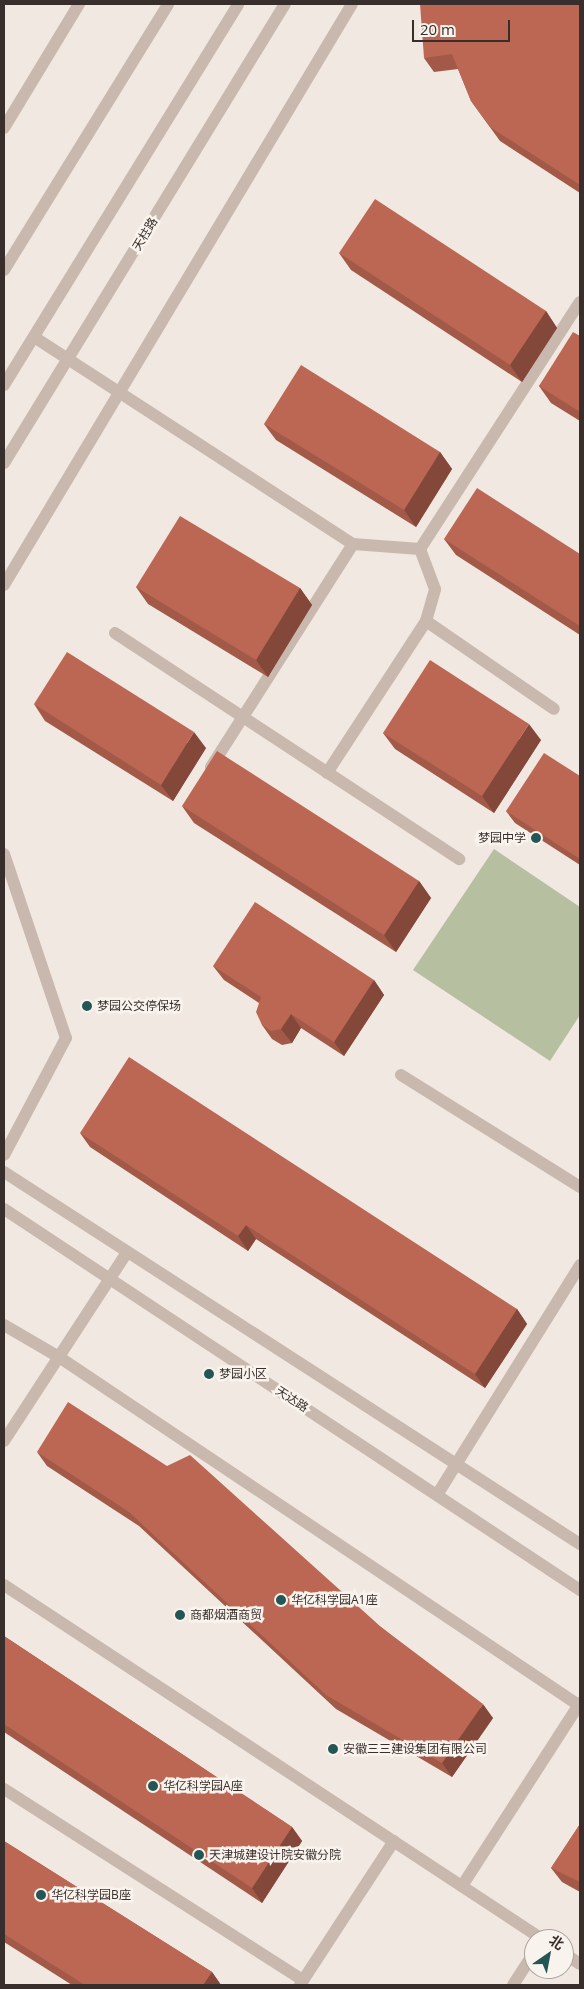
<!DOCTYPE html>
<html>
<head>
<meta charset="utf-8">
<style>
	body { margin:0 }
	#map { position:relative; width:584px; height:1989px; overflow:hidden; background:#f1e8e1; font-family:"Open Sans","Noto Sans SC",sans-serif }
	div>[style] { position:absolute }
	[style*='--x'] { left:calc(var(--x)*1px); top:calc(var(--y)*1px); width:calc(var(--w)*1px); rotate:calc(var(--a)*1deg) }
	.green>* { inset:0; background:#b7bfa1 }
	.minor>* { height:12px; margin:-6px; padding:0 6px; transform-origin:6px; border-radius:6px; background:#c9b8ad }
	.wall>* { inset:0; background:#a25948 }
	.shaded-wall>* { inset:0; background:#84483b }
	.building>* { inset:0; background:#bc6754 }
	.dots>* { width:14px; height:14px; translate:-50% -50%; box-sizing:border-box; border:2px solid #f9f3ed; border-radius:50% }
	span { translate:-50% -50%; white-space:nowrap; text-align:center; line-height:1.15; -webkit-text-stroke:5px #f9f3ed; paint-order:stroke }
	.street-label { font-size:12px; color:#382e2b }
	.poi-label { font-size:12px; color:#382e2b }
	.right { translate:-100% -50%; text-align:right }
	.left { translate:0 -50%; text-align:left }
	.frame { position:absolute; inset:0; border:5px solid #382e2b; pointer-events:none }
	.north { position:absolute; left:524px; top:1929px; width:50px; height:50px; box-sizing:border-box; background:#f9f3ed; border:1px solid #aca49f; border-radius:50%; rotate:33deg; font-size:14px; font-weight:700; line-height:20px; text-align:center; color:#382e2b }
	.north::after { content:''; display:block; margin:auto; width:18px; height:22px; background:#245656; clip-path:polygon(50% 0,100% 100%,50% 72%,0 100%) }
	.scale { position:absolute; left:412px; top:20px; width:98px; height:22px; box-sizing:border-box; border:2px solid #382e2b; border-top:0; padding-left:6px; font-size:15px; line-height:18px; white-space:nowrap; color:#382e2b; -webkit-text-stroke:4px #f9f3ed; paint-order:stroke }
</style>
</head>
<body>
<div id="map">
	<div class="green">
		<div style="clip-path:polygon(494px 849px,580px 907px,580px 1015px,550px 1061px,413px 970px)"></div>
	</div>
	<div class="minor">
		<div style="--x:4;--y:128;--w:145;--a:-58.8"></div>
		<div style="--x:4;--y:270;--w:312;--a:-58.3"></div>
		<div style="--x:34;--y:337;--w:380;--a:33"></div>
		<div style="--x:4;--y:385;--w:447;--a:-58.4"></div>
		<div style="--x:4;--y:463;--w:538;--a:-58.53"></div>
		<div style="--x:4;--y:585;--w:677;--a:-59.08"></div>
		<div style="--x:426;--y:621;--w:155;--a:34.5"></div>
		<div style="--x:115;--y:633;--w:412;--a:33.3"></div>
		<div style="--x:211;--y:767;--w:264;--a:-57.5"></div>
		<div style="--x:353;--y:544;--w:67;--a:4.3"></div>
		<div style="--x:420;--y:549;--w:294;--a:-57.1"></div>
		<div style="--x:327;--y:773;--w:181;--a:-56.9"></div>
		<div style="--x:426;--y:621;--w:33;--a:-74"></div>
		<div style="--x:435;--y:589;--w:43;--a:-110.6"></div>
		<div style="--x:4;--y:854;--w:194;--a:71.4"></div>
		<div style="--x:66;--y:1038;--w:132;--a:117.9"></div>
		<div style="--x:401;--y:1075;--w:211;--a:32"></div>
		<div style="--x:4;--y:1172;--w:686;--a:32.86"></div>
		<div style="--x:4;--y:1209;--w:691;--a:33.48"></div>
		<div style="--x:4;--y:1325;--w:64;--a:30.2"></div>
		<div style="--x:59;--y:1357;--w:627;--a:33.82"></div>
		<div style="--x:4;--y:1441;--w:225;--a:-56.9"></div>
		<div style="--x:437;--y:1495;--w:271;--a:-58.1"></div>
		<div style="--x:4;--y:1585;--w:644;--a:33.34"></div>
		<div style="--x:4;--y:1789;--w:355;--a:32.6"></div>
		<div style="--x:462;--y:1886;--w:218;--a:-57.2"></div>
		<div style="--x:564;--y:1953;--w:19;--a:35"></div>
		<div style="--x:300;--y:1985;--w:172;--a:-56.9"></div>
		<div style="--x:513;--y:1985;--w:38;--a:-57"></div>
	</div>
	<div class="wall">
		<div style="clip-path:polygon(580px 4px,580px 193px,500px 141px,471px 101px,458px 69px,434px 72px,424px 58px)"></div>
		<div style="clip-path:polygon(339px 253px,546px 311px,557px 328px,522px 382px,351px 270px)"></div>
		<div style="clip-path:polygon(580px 336px,580px 421px,551px 403px,539px 386px)"></div>
		<div style="clip-path:polygon(264px 424px,440px 452px,452px 469px,416px 527px,276px 440px)"></div>
		<div style="clip-path:polygon(444px 539px,580px 554px,580px 635px,456px 555px)"></div>
		<div style="clip-path:polygon(136px 587px,300px 588px,312px 605px,268px 677px,148px 604px)"></div>
		<div style="clip-path:polygon(34px 704px,206px 748px,173px 801px,45px 721px)"></div>
		<div style="clip-path:polygon(383px 733px,541px 740px,494px 813px,395px 749px)"></div>
		<div style="clip-path:polygon(580px 776px,580px 865px,515px 823px,506px 811px)"></div>
		<div style="clip-path:polygon(182px 806px,419px 881px,431px 898px,396px 952px,194px 823px)"></div>
		<div style="clip-path:polygon(213px 966px,374px 980px,384px 995px,344px 1056px,301px 1028px,292px 1043px,282px 1045px,272px 1039px,262px 1025px,259px 1003px,224px 980px)"></div>
		<div style="clip-path:polygon(80px 1133px,517px 1309px,527px 1324px,485px 1388px,256px 1239px,248px 1251px,90px 1147px)"></div>
		<div style="clip-path:polygon(37px 1452px,381px 1627px,493px 1718px,452px 1777px,336px 1709px,139px 1526px,47px 1466px)"></div>
		<div style="clip-path:polygon(4px 1636px,292px 1827px,302px 1841px,262px 1903px,4px 1732px)"></div>
		<div style="clip-path:polygon(580px 1824px,580px 1892px,562px 1882px,551px 1868px)"></div>
		<div style="clip-path:polygon(4px 1841px,212px 1972px,221px 1985px,72px 1985px,4px 1942px)"></div>
	</div>
	<div class="shaded-wall">
		<div style="clip-path:polygon(546px 311px,557px 328px,522px 382px,510px 365px)"></div>
		<div style="clip-path:polygon(440px 452px,452px 469px,416px 527px,404px 510px)"></div>
		<div style="clip-path:polygon(300px 588px,312px 605px,268px 677px,256px 660px)"></div>
		<div style="clip-path:polygon(529px 724px,541px 740px,494px 813px,482px 796px)"></div>
		<div style="clip-path:polygon(194px 732px,206px 748px,173px 801px,161px 785px)"></div>
		<div style="clip-path:polygon(419px 881px,431px 898px,396px 952px,384px 935px)"></div>
		<div style="clip-path:polygon(374px 980px,384px 995px,344px 1056px,334px 1042px)"></div>
		<div style="clip-path:polygon(291px 1014px,301px 1028px,292px 1043px,281px 1029px)"></div>
		<div style="clip-path:polygon(246px 1225px,256px 1239px,248px 1251px,238px 1236px)"></div>
		<div style="clip-path:polygon(517px 1309px,527px 1324px,485px 1388px,475px 1374px)"></div>
		<div style="clip-path:polygon(483px 1704px,493px 1718px,452px 1777px,442px 1763px)"></div>
		<div style="clip-path:polygon(292px 1827px,302px 1841px,262px 1903px,252px 1888px)"></div>
		<div style="clip-path:polygon(212px 1972px,221px 1985px,203px 1985px)"></div>
	</div>
	<div class="building">
		<div style="clip-path:polygon(420px 4px,580px 4px,580px 185px,490px 127px,471px 101px,452px 54px,424px 58px)"></div>
		<div style="clip-path:polygon(375px 199px,546px 311px,510px 365px,339px 253px)"></div>
		<div style="clip-path:polygon(573px 332px,580px 336px,580px 412px,539px 386px)"></div>
		<div style="clip-path:polygon(301px 365px,440px 452px,404px 510px,264px 424px)"></div>
		<div style="clip-path:polygon(477px 488px,580px 554px,580px 626px,444px 539px)"></div>
		<div style="clip-path:polygon(180px 516px,300px 588px,256px 660px,136px 587px)"></div>
		<div style="clip-path:polygon(67px 652px,194px 732px,161px 785px,34px 704px)"></div>
		<div style="clip-path:polygon(430px 660px,529px 724px,482px 796px,383px 733px)"></div>
		<div style="clip-path:polygon(217px 751px,419px 881px,384px 935px,182px 806px)"></div>
		<div style="clip-path:polygon(544px 753px,580px 776px,580px 859px,506px 811px)"></div>
		<div style="clip-path:polygon(255px 902px,374px 980px,334px 1042px,291px 1014px,281px 1029px,271px 1031px,262px 1025px,256px 1012px,261px 997px,213px 966px)"></div>
		<div style="clip-path:polygon(129px 1057px,517px 1309px,475px 1374px,246px 1225px,238px 1236px,80px 1133px)"></div>
		<div style="clip-path:polygon(68px 1402px,167px 1466px,190px 1455px,381px 1627px,483px 1704px,442px 1763px,326px 1695px,129px 1512px,37px 1452px)"></div>
		<div style="clip-path:polygon(4px 1636px,292px 1827px,252px 1888px,4px 1724px)"></div>
		<div style="clip-path:polygon(580px 1824px,580px 1882px,551px 1868px)"></div>
		<div style="clip-path:polygon(4px 1841px,212px 1972px,203px 1985px,85px 1985px,4px 1934px)"></div>
	</div>
	<div class="dots">
		<div style="left:536px;top:838px;background:#245656"></div>
		<div style="left:87px;top:1006px;background:#245656"></div>
		<div style="left:209px;top:1374px;background:#245656"></div>
		<div style="left:281px;top:1600px;background:#245656"></div>
		<div style="left:180px;top:1615px;background:#245656"></div>
		<div style="left:333px;top:1749px;background:#245656"></div>
		<div style="left:153px;top:1786px;background:#245656"></div>
		<div style="left:199px;top:1855px;background:#245656"></div>
		<div style="left:41px;top:1895px;background:#245656"></div>
	</div>
	<div class="street-label">
		<span style="left:145px;top:234px;rotate:-59deg">天柱路</span>
		<span style="left:292px;top:1399px;rotate:33deg">天达路</span>
	</div>
	<div class="poi-label">
		<span class="right" style="left:526px;top:838px">梦园中学</span>
		<span class="left" style="left:97px;top:1006px">梦园公交停保场</span>
		<span class="left" style="left:219px;top:1374px">梦园小区</span>
		<span class="left" style="left:291px;top:1600px">华亿科学园A1座</span>
		<span class="left" style="left:190px;top:1615px">商都烟酒商贸</span>
		<span class="left" style="left:343px;top:1749px">安徽三三建设集团有限公司</span>
		<span class="left" style="left:163px;top:1786px">华亿科学园A座</span>
		<span class="left" style="left:209px;top:1855px">天津城建设计院安徽分院</span>
		<span class="left" style="left:51px;top:1895px">华亿科学园B座</span>
	</div>
	<div class="frame"></div>
	<div class="north">北</div>
	<div class="scale">20 m</div>
</div>
</body>
</html>
